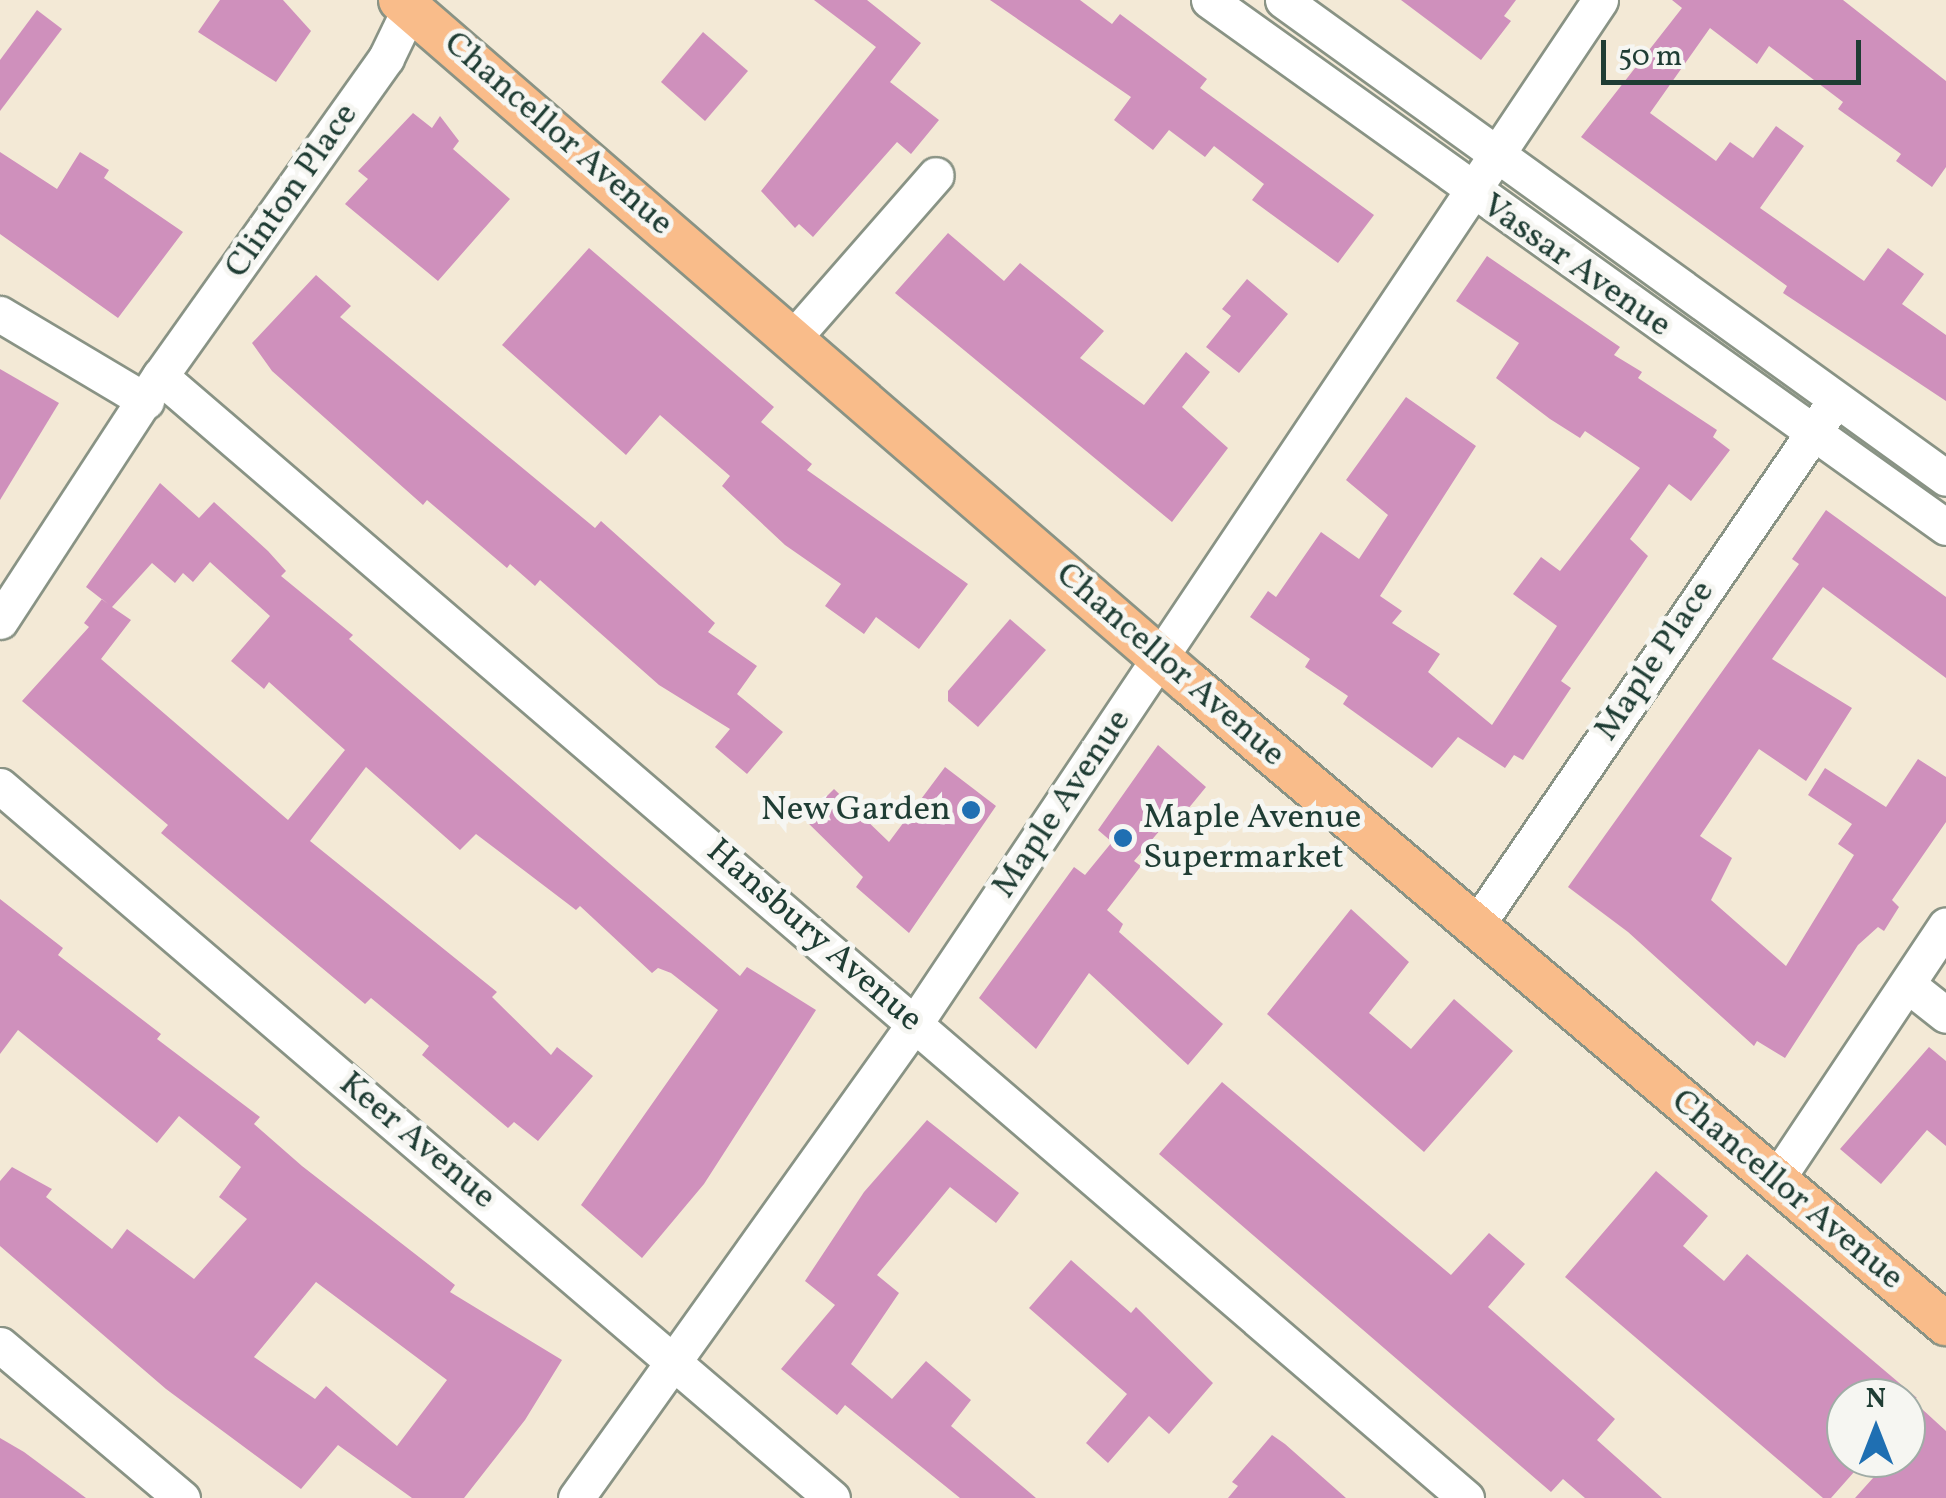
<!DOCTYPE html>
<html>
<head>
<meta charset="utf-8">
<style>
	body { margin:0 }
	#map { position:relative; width:1946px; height:1498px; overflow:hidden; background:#f3e9d6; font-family:Vollkorn,serif }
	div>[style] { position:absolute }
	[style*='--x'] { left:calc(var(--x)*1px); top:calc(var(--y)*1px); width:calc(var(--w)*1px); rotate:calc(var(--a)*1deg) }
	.building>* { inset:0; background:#cf90bc }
	.roads { filter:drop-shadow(2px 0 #899385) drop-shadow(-2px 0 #899385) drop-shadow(0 2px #899385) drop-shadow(0 -2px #899385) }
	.minor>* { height:35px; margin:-17.5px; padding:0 17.5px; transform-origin:17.5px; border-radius:17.5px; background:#fff }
	.major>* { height:42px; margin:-21px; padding:0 21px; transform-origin:21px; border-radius:21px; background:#f9bc8a }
	.dots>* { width:28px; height:28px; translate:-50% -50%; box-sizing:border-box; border:5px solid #f6f6f2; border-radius:50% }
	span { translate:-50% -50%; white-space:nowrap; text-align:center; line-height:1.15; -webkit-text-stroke:10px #f6f6f2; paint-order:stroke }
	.street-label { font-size:35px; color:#1f3d34 }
	.poi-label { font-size:35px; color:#1f3d34 }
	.right { translate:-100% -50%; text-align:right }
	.left { translate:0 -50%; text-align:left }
	.north { position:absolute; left:1826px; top:1378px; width:100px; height:100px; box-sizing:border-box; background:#f6f6f2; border:2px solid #a0aca6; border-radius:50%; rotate:0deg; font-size:28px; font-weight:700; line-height:40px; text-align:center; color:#1f3d34 }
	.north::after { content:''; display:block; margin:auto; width:35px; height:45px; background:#1f6fb2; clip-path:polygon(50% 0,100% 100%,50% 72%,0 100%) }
	.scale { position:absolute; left:1601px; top:40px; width:260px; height:45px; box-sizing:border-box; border:5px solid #1f3d34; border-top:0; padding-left:12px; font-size:30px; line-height:35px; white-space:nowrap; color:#1f3d34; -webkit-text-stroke:8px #f6f6f2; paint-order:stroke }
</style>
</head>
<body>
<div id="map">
	<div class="building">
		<div style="clip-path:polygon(220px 0,283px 0,311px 31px,276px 82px,198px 32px)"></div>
		<div style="clip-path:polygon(814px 0,867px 0,921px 43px,890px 82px,939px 120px,911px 154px,897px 142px,813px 237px,799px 224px,795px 228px,761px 191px,876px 47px)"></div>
		<div style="clip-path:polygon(990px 0,1080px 0,1112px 24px,1120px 14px,1207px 79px,1200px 88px,1374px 215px,1338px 263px,1252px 200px,1264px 184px,1214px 146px,1205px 157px,1169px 130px,1153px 150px,1114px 120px,1131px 97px)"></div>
		<div style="clip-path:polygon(1401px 0,1516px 0,1504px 16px,1511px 21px,1481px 60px)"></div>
		<div style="clip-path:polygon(1672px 0,1843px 0,1946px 81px,1946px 167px,1932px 187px,1896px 161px,1901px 154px,1838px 109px,1843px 102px,1769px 46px,1757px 64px,1710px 28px,1650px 113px,1716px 161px,1730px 142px,1753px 158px,1776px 126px,1804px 146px,1760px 208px,1864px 281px,1888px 248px,1924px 274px,1902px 304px,1946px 335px,1946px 401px,1783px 293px,1787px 286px,1581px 137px,1682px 8px)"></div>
		<div style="clip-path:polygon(37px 10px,62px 29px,0 111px,0 60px)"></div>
		<div style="clip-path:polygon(703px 32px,748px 71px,705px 121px,661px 82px)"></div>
		<div style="clip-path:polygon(413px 113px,432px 128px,440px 116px,459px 141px,453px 149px,510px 199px,438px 281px,345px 204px,368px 179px,358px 171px)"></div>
		<div style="clip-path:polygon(0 152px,57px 189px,80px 152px,109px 170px,104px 178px,183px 232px,118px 318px,0 234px)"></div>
		<div style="clip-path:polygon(948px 233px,1004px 281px,1020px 263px,1104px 331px,1080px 358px,1144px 405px,1186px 352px,1210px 372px,1182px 407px,1228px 448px,1172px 522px,895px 293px)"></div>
		<div style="clip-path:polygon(589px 248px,774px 407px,761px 422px,812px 464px,807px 470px,968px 584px,919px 649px,876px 617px,864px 634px,825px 606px,841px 584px,785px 545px,722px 486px,730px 476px,660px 415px,626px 455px,502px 345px)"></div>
		<div style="clip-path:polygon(1487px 256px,1620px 347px,1614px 355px,1642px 372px,1638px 378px,1717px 430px,1713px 437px,1730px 450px,1691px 501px,1669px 484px,1630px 539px,1648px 556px,1561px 681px,1571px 688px,1523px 760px,1514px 755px,1505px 768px,1458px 737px,1432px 768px,1343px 704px,1348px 696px,1305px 667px,1310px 659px,1250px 617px,1268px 591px,1276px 597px,1321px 532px,1359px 559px,1388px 515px,1346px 480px,1406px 397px,1476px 446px,1380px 596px,1402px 611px,1392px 623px,1440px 654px,1428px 672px,1492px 725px,1557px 626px,1513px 594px,1541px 557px,1560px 571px,1640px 468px,1585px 431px,1580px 438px,1550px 419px,1496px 378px,1519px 343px,1456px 301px)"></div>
		<div style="clip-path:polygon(316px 275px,351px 306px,340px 317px,595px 528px,601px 521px,715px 623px,708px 632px,757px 666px,737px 694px,783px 732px,747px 774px,715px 747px,730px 729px,659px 685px,540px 580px,535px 586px,510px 564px,507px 568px,427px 500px,423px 505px,272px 371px,252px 343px)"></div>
		<div style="clip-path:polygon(1247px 279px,1288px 314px,1239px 373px,1206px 347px,1231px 316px,1222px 309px)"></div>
		<div style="clip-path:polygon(0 369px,59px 403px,0 500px)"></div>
		<div style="clip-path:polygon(evenodd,160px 483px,199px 518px,214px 502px,268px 551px,286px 571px,281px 576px,353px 635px,349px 639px,740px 976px,747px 967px,816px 1010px,704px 1184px,642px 1258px,581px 1205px,718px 1010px,671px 973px,658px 968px,652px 973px,580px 906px,576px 910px,476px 834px,460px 850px,366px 767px,310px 841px,497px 992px,492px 997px,551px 1055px,557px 1047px,593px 1076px,538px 1141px,514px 1122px,508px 1128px,422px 1055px,429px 1046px,371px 998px,365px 1004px,161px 833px,168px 825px,22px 701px,89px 627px,84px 623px,102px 599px,108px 604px,86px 587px,160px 483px,210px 562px,270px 616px,231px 661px,264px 689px,269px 682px,345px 750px,288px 820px,101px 659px,131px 620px,112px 607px,152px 563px,175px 583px,183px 573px,193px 582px,210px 562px)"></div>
		<div style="clip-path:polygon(1826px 510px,1946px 597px,1946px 678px,1823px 587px,1772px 659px,1852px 708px,1806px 781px,1759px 749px,1700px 836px,1732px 858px,1711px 900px,1786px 966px,1854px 855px,1838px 844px,1852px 824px,1808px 795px,1825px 768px,1886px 807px,1918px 759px,1946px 777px,1946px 822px,1892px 900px,1899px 907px,1884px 931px,1878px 927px,1858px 945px,1785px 1058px,1757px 1041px,1754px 1046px,1628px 932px,1568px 887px,1799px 564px,1792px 559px)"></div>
		<div style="clip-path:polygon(1010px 619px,1046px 650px,978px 727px,948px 701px,948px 691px)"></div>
		<div style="clip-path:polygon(1158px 745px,1206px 787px,1183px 815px,1177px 810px,1134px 861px,1141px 866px,1107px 910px,1123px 924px,1119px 932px,1223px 1024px,1188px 1065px,1089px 973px,1036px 1049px,979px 998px,1074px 867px,1085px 875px,1112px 842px,1098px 830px)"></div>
		<div style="clip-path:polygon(945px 767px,996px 806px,909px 933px,856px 887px,863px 877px,804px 819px,834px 789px,889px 842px)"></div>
		<div style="clip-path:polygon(evenodd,0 899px,63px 948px,58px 955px,161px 1034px,157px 1039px,260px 1117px,254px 1124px,302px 1166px,455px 1285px,450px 1292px,562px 1360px,525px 1420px,464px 1498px,412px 1498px,338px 1445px,301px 1489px,166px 1389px,0 1246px,0 1181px,12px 1167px,52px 1189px,46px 1197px,112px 1249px,127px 1229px,194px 1279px,247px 1219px,219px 1197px,241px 1167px,179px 1116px,157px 1143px,18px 1030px,0 1054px,0 899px,316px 1282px,447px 1380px,397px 1446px,326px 1386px,315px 1399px,254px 1357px,316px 1282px)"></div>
		<div style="clip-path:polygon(1351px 909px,1409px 962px,1369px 1013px,1411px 1049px,1454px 999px,1513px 1051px,1424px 1152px,1267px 1014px)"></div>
		<div style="clip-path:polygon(1929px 1047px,1946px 1061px,1946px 1146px,1927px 1130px,1881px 1184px,1840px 1149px)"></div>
		<div style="clip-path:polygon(1222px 1082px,1451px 1275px,1489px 1233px,1525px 1264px,1488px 1307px,1615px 1419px,1597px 1440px,1662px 1498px,1585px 1498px,1563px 1479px,1551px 1492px,1159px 1154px)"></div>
		<div style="clip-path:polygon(927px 1120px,1019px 1193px,996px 1223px,950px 1187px,877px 1275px,899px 1293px,851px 1364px,892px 1399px,926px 1361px,971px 1400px,951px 1426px,1036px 1498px,960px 1498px,845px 1405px,837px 1415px,781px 1369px,835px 1305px,805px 1281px,864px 1192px)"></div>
		<div style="clip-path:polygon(1656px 1171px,1708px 1216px,1683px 1246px,1724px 1281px,1747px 1254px,1917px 1398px,1910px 1398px,1946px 1431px,1946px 1498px,1855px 1498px,1891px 1458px,1906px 1458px,1906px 1398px,1846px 1398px,1846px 1423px,1832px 1438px,1846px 1458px,1862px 1463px,1831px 1498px,1823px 1498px,1565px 1277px)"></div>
		<div style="clip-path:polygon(1071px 1260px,1131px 1313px,1136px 1307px,1213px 1383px,1169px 1434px,1149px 1416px,1108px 1463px,1086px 1443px,1127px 1394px,1029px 1308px)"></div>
		<div style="clip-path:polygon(1272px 1435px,1285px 1444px,1346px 1498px,1228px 1498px,1238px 1486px,1232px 1482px)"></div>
		<div style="clip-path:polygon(0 1438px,24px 1452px,86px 1498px,0 1498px)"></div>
	</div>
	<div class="roads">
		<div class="minor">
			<div style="--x:1209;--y:0;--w:906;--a:35.57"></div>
			<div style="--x:1283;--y:0;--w:817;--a:35.79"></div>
			<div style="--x:0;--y:314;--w:170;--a:30.8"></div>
			<div style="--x:794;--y:337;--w:215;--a:-48.8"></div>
			<div style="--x:160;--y:376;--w:1722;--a:40.67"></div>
			<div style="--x:0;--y:621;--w:293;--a:-56.9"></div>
			<div style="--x:160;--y:376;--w:390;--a:-54.6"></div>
			<div style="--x:386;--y:58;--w:64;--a:-64.2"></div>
			<div style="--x:0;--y:786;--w:1095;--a:40.56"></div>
			<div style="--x:1476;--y:926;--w:624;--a:-55.65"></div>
			<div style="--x:1908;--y:985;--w:48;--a:38.3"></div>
			<div style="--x:1776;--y:1180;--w:306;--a:-56.3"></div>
			<div style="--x:0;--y:1345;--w:238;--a:40.1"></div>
			<div style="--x:576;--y:1498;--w:584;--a:-54.49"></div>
			<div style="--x:915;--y:1023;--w:1231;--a:-56.19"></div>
		</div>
		<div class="major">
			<div style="--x:400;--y:0;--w:1045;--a:40.89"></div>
			<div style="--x:1190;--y:684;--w:991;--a:40.25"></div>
		</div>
	</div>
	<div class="dots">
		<div style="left:971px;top:810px;background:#1f6fb2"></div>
		<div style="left:1123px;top:838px;background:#1f6fb2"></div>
	</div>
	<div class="street-label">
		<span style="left:558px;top:134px;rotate:41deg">Chancellor Avenue</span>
		<span style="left:292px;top:191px;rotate:-55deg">Clinton Place</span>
		<span style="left:1576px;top:266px;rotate:35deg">Vassar Avenue</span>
		<span style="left:1655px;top:661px;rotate:-56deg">Maple Place</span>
		<span style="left:1170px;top:665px;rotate:41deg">Chancellor Avenue</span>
		<span style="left:1062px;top:804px;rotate:-56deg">Maple Avenue</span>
		<span style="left:814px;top:936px;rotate:41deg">Hansbury Avenue</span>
		<span style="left:417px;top:1141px;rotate:40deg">Keer Avenue</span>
		<span style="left:1787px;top:1190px;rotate:40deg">Chancellor Avenue</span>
	</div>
	<div class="poi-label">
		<span class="right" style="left:951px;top:810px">New Garden</span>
		<span class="left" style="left:1143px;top:838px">Maple Avenue<br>Supermarket</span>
	</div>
	<div class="north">N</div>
	<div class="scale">50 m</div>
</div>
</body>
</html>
